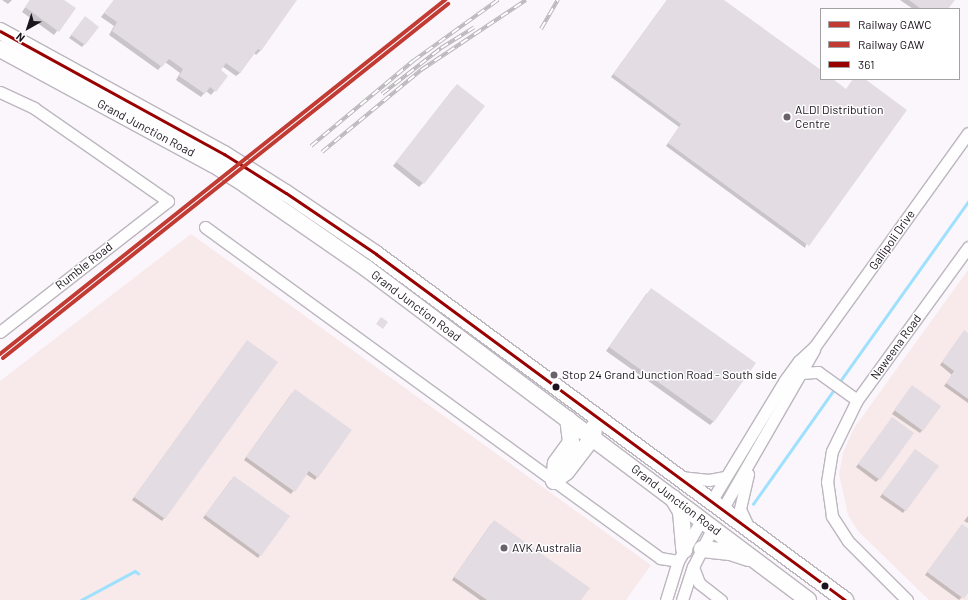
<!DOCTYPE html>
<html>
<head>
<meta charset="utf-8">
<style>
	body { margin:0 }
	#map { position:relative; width:968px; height:600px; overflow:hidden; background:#fbf6fc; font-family:Barlow,sans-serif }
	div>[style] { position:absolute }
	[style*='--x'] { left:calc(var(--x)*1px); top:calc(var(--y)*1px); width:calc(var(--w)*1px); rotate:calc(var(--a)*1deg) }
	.industrial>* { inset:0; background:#f8eaea }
	.shadow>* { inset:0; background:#0003 }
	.stream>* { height:2.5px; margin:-1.25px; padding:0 1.25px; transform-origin:1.25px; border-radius:1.25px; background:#9ee0fd }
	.building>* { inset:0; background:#e4dce3 }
	.roads { filter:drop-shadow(1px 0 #bcb6be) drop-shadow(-1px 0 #bcb6be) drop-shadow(0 1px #bcb6be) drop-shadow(0 -1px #bcb6be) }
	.minor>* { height:11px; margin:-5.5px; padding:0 5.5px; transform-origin:5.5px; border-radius:5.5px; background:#fefeff }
	.highway>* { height:16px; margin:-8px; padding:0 8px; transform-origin:8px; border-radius:8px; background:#fefeff }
	.rail>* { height:4px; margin-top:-2px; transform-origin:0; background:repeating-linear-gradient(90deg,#fff 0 8px,#b9b7ba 0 16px); box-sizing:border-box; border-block:1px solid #b9b7ba }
	.bus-1>* { height:3px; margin:-1.5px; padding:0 1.5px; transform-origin:1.5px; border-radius:1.5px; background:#900 }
	.rail-1>* { height:4px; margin:-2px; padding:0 2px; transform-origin:2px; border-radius:2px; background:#c23b33 }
	.rail-2>* { height:4px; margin:-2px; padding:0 2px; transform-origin:2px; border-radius:2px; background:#c23b33 }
	.dots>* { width:11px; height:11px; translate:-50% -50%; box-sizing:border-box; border:2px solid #fff; border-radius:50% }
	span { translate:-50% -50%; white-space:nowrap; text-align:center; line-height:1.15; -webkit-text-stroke:3px #fff; paint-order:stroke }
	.poi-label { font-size:12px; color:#1c141e }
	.left { translate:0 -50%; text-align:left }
	.street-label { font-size:12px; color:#1c141e }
	.legend { position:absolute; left:820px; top:8px; width:140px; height:72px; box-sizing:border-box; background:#fff; border:1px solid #a4a1a5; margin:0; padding:5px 7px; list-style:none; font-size:12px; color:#1c141e }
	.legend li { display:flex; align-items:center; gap:8px; height:20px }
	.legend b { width:20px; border:1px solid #a4a1a5 }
	.north { position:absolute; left:8px; top:8px; width:40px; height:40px; -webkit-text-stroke:3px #fff; paint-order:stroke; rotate:219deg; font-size:11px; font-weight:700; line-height:16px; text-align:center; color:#1c141e }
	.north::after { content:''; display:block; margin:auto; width:14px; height:18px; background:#1c141e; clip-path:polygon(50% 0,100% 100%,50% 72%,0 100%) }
</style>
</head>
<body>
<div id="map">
	<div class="industrial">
		<div style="clip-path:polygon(191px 234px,651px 565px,626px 600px,0 600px,0 381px)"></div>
		<div style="clip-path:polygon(968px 270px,968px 600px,929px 600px,858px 531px,848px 515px,839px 474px,843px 453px,854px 428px)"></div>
	</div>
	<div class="shadow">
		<div style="clip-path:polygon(2px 0,12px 0,8px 4px)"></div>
		<div style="clip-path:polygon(30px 0,63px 0,74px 8px,54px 35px,22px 12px)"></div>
		<div style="clip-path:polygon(114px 0,296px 0,260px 51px,256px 55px,254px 53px,240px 73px,236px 76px,222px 66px,220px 71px,227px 76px,211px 95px,206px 91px,201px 97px,176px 80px,180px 73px,165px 62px,158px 70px,109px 35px,114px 26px,101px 17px)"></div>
		<div style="clip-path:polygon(667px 0,722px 0,821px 72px,821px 79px,831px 79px,846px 90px,854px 79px,863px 79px,805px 248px,666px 146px,679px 127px,611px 77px)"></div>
		<div style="clip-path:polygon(900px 0,954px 0,947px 9px,913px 9px)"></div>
		<div style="clip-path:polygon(83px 20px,98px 27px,82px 47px,69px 38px)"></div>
		<div style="clip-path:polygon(453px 89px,423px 183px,419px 187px,393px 166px)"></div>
		<div style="clip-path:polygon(647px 293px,714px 421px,710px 425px,606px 351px)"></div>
		<div style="clip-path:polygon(962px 334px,968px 334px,968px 403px,944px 386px,952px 375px,940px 365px)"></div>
		<div style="clip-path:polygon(247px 341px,276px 362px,162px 521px,132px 500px)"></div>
		<div style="clip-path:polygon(910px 389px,940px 407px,920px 433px,892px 414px)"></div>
		<div style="clip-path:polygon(292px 393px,317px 477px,315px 480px,306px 474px,291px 494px,244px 460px)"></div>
		<div style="clip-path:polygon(890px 421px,879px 479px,876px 482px,856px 467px)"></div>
		<div style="clip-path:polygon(915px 450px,938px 466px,903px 513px,880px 497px)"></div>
		<div style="clip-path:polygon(231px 480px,260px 555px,258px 558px,203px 518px)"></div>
		<div style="clip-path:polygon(968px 516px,968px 523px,964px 521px)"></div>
		<div style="clip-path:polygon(491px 524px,580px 600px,480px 600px,452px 580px)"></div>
		<div style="clip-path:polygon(962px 525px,968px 529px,968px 591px,959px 600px,925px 575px)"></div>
	</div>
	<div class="stream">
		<div style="--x:838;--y:384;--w:224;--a:-54.5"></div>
		<div style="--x:753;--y:504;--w:142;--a:-54.7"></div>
		<div style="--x:81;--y:600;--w:61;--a:-28.2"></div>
		<div style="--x:135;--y:571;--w:4;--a:34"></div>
	</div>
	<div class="building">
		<div style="clip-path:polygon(30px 0,64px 0,76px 8px,59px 32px,25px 7px)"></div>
		<div style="clip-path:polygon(114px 0,297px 0,261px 51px,258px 49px,240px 73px,226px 63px,221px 70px,228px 76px,216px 92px,210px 87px,205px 94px,179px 76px,183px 69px,169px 59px,162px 67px,112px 31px,117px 22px,104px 13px)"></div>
		<div style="clip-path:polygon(667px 0,724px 0,821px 70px,821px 79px,833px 79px,846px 89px,853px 79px,865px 79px,907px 110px,809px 246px,668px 143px,681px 124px,613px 74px)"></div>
		<div style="clip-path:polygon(909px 0,955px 0,948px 9px,921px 9px)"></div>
		<div style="clip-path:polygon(85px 16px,99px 27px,85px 45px,71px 35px)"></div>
		<div style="clip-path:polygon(457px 84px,485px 106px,424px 184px,396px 162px)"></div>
		<div style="clip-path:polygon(651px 288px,756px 363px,714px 422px,609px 347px)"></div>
		<div style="clip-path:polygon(381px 317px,388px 322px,383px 329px,376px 324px)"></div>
		<div style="clip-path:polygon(964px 330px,968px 333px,968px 399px,946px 383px,954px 371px,942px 362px)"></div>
		<div style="clip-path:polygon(247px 340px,278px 362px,165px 519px,134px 497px)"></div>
		<div style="clip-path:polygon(912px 385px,941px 406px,923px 431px,894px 410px)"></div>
		<div style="clip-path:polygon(295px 389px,352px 430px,318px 478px,309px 471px,295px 492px,246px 457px)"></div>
		<div style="clip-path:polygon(892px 417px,914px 433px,880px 480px,858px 464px)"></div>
		<div style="clip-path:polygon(915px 449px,939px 466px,906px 511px,882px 494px)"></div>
		<div style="clip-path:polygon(234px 476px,290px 516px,261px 556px,205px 515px)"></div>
		<div style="clip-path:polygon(494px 520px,590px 588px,581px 600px,487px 600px,454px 577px)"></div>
		<div style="clip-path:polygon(962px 524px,968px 528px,968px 593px,964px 599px,927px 572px)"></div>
	</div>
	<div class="roads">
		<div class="minor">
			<div style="--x:0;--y:92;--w:38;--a:25"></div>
			<div style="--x:34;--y:108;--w:163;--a:34.8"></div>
			<div style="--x:168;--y:201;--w:213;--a:142.1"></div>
			<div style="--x:205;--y:227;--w:563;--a:36.03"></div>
			<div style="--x:660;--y:558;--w:18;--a:9"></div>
			<div style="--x:802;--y:373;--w:16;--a:-4"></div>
			<div style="--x:818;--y:372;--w:48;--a:35.7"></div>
			<div style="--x:748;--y:474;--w:36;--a:103"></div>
			<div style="--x:740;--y:509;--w:19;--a:65"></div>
			<div style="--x:680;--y:477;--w:29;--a:6"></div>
			<div style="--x:709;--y:480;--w:15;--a:-11"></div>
			<div style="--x:712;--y:500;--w:140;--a:-58.7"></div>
			<div style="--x:785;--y:380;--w:24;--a:-54"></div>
			<div style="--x:799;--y:361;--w:22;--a:-43"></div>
			<div style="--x:815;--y:346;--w:262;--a:-54.3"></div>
			<div style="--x:723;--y:508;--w:182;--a:-60.1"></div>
			<div style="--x:693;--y:567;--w:17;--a:69"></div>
			<div style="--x:699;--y:583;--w:28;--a:38"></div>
			<div style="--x:666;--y:600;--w:41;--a:-72.9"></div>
			<div style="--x:678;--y:561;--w:48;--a:-60.3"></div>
			<div style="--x:682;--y:600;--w:35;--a:-72"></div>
			<div style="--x:693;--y:567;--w:45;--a:-63.4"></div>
			<div style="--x:907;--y:600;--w:83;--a:-135"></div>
			<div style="--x:848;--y:541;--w:30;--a:-123"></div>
			<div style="--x:832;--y:516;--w:34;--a:-98"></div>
			<div style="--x:827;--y:482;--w:31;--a:-81"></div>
			<div style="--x:832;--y:451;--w:57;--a:-63.9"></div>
			<div style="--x:857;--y:400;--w:189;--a:-54"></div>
		</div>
		<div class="highway">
			<div style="--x:0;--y:31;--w:256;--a:28.8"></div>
			<div style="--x:224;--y:154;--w:73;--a:32.2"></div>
			<div style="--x:286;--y:193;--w:109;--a:34.1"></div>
			<div style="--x:376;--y:254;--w:583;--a:36.42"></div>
			<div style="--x:0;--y:49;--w:242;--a:28.4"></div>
			<div style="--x:213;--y:164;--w:39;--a:32"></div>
			<div style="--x:246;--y:185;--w:146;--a:34.7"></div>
			<div style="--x:366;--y:268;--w:553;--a:36.91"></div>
			<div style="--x:554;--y:481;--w:15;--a:-37"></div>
			<div style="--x:566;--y:472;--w:44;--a:-52.4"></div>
			<div style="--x:593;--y:437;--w:10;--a:-84"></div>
			<div style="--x:554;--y:481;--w:18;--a:-84"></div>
			<div style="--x:556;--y:463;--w:26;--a:-54"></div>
			<div style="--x:571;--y:442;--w:23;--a:-97"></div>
			<div style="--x:673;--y:498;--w:16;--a:60"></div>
			<div style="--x:681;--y:512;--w:38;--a:85"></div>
			<div style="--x:702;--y:549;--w:28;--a:6"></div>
			<div style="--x:730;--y:552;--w:19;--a:18"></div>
		</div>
	</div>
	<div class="rail">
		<div style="--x:541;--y:29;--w:34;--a:-60"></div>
		<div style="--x:382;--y:94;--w:75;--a:-37.9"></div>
		<div style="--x:441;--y:48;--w:39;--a:-32"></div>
		<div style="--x:311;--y:146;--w:133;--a:-39.8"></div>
		<div style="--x:413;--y:61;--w:105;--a:-35.7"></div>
		<div style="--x:322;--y:152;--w:129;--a:-39.6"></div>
		<div style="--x:421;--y:70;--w:126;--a:-33.7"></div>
	</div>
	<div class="bus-1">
		<div style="--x:0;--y:31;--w:256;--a:28.8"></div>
		<div style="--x:224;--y:154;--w:73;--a:32.2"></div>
		<div style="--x:286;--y:193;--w:109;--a:34.1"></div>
		<div style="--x:376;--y:254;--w:583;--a:36.42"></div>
	</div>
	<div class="rail-1">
		<div style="--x:0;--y:354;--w:569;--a:-38.5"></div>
	</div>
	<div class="rail-2">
		<div style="--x:3;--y:358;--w:569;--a:-38.5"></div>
	</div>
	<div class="dots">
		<div style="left:787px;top:117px;background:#6a636c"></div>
		<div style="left:554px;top:375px;background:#6a636c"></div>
		<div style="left:556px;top:387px;background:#1c141e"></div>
		<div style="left:504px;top:548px;background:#6a636c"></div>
		<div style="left:825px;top:586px;background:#1c141e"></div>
	</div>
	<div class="poi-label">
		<span class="left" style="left:795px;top:117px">ALDI Distribution<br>Centre</span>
		<span class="left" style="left:562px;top:375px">Stop 24 Grand Junction Road - South side</span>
		<span class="left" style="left:512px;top:548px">AVK Australia</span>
	</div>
	<div class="street-label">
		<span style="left:146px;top:128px;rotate:28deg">Grand Junction Road</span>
		<span style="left:892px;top:240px;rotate:-55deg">Gallipoli Drive</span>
		<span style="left:84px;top:266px;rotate:-38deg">Rumble Road</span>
		<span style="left:416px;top:306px;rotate:37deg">Grand Junction Road</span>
		<span style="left:896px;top:347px;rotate:-54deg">Naweena Road</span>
		<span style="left:676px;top:500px;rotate:37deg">Grand Junction Road</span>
	</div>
	<ul class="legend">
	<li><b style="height:5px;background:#c23b33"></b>Railway GAWC</li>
	<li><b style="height:5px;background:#c23b33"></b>Railway GAW</li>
	<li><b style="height:5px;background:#900"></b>361</li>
	</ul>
	<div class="north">N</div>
</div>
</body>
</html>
